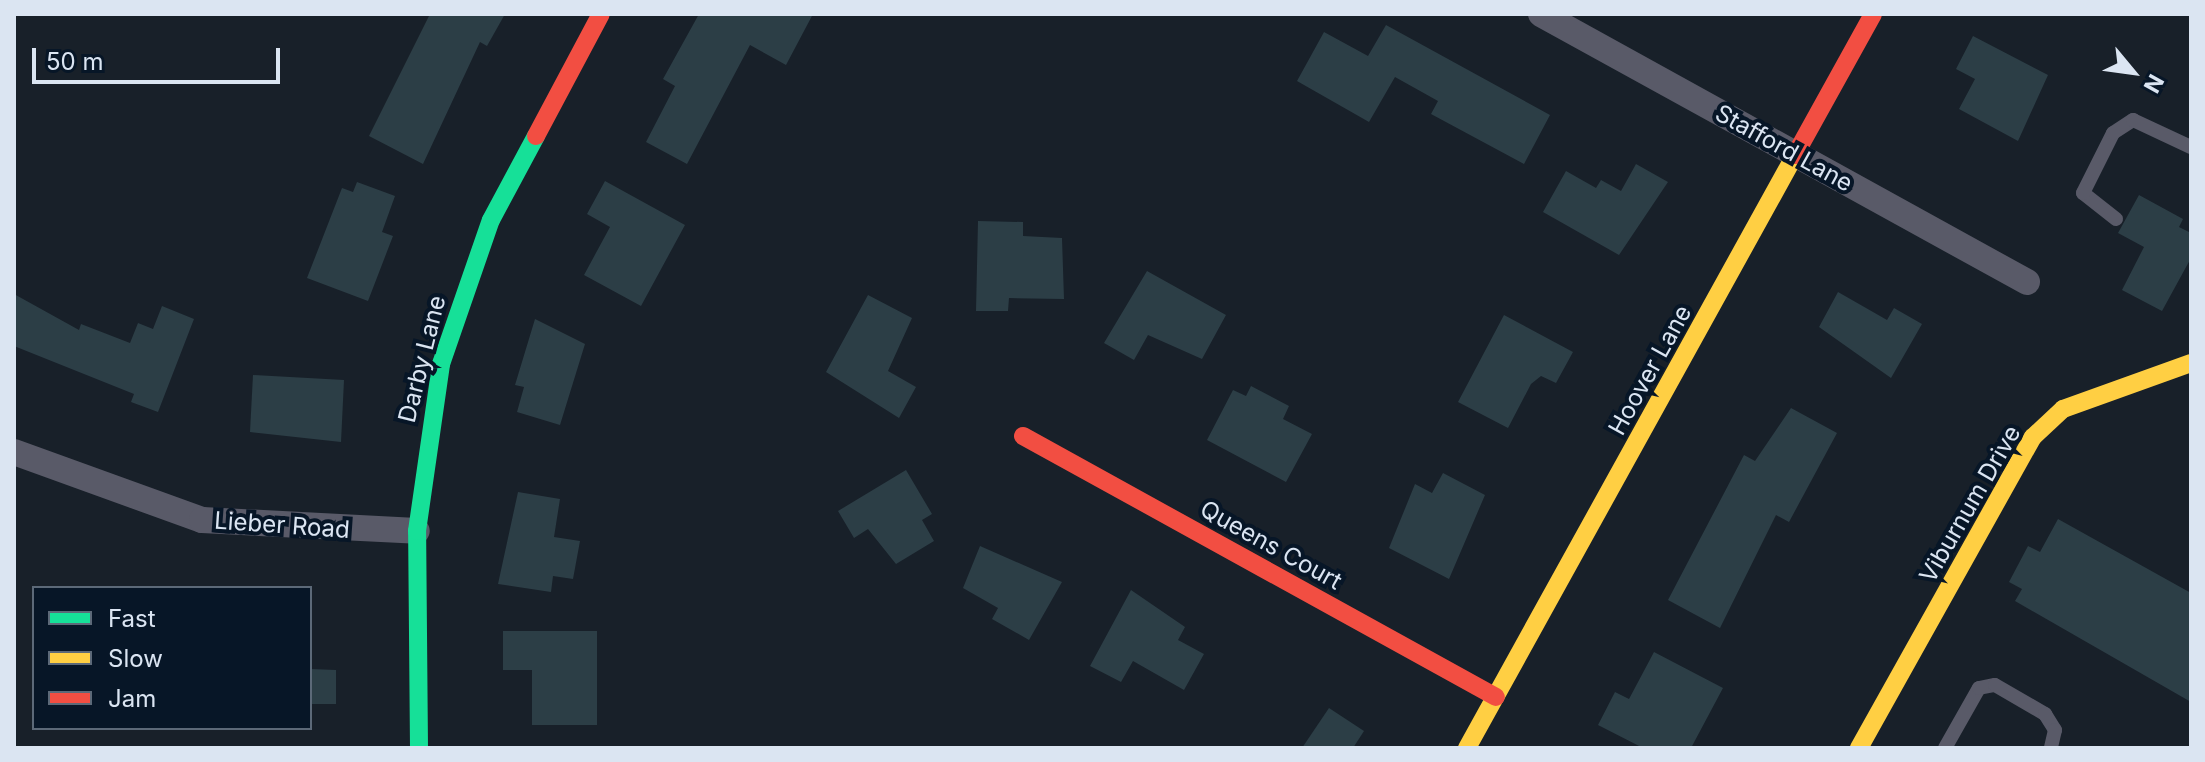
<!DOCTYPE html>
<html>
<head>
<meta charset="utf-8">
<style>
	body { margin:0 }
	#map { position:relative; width:2205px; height:762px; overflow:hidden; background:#182029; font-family:Inter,sans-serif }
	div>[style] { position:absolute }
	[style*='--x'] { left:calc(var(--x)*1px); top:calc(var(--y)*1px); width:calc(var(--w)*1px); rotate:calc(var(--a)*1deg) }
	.building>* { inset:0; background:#2c3e46 }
	.lane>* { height:14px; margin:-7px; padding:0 7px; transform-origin:7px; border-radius:7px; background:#595a68 }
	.street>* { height:26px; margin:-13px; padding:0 13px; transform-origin:13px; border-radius:13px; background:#595a68 }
	.fast>* { height:18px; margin:-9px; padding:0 9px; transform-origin:9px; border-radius:9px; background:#16e098 }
	.slow>* { height:18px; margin:-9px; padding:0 9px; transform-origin:9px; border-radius:9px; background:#ffcf43 }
	.jam>* { height:18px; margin:-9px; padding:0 9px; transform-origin:9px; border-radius:9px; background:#f24e42 }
	span { translate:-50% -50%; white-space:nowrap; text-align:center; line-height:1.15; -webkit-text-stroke:8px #071627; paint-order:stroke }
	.street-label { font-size:24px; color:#dbe5f2 }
	.frame { position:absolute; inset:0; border:16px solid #dbe5f2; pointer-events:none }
	.legend { position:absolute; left:32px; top:586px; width:280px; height:144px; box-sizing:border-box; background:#071627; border:2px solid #5c6978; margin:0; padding:10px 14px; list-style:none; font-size:24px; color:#dbe5f2 }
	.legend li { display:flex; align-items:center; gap:16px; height:40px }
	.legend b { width:40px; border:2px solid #5c6978 }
	.north { position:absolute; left:2093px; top:32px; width:80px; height:80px; -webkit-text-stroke:6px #071627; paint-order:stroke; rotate:119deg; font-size:22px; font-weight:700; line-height:32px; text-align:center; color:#dbe5f2 }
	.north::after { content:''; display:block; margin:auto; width:28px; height:36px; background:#dbe5f2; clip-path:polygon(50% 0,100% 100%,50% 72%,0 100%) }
	.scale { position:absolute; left:32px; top:48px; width:248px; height:36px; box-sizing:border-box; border:4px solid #dbe5f2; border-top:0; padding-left:10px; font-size:24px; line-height:28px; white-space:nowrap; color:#dbe5f2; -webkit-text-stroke:6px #071627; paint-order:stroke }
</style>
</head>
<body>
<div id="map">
	<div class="building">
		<div style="clip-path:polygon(430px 14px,505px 14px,487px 46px,480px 42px,423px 164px,369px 136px)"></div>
		<div style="clip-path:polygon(699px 14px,813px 14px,786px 65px,750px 45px,687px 164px,646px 142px,675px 86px,663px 79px)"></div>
		<div style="clip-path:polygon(1386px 25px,1550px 115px,1524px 164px,1431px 114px,1438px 101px,1395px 77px,1369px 122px,1297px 81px,1324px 32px,1368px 56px)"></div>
		<div style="clip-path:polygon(1973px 36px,2048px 75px,2018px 141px,1959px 109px,1975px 79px,1956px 69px)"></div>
		<div style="clip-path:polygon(1636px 164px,1668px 182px,1619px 255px,1543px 212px,1566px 171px,1596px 188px,1601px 180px,1621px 191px)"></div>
		<div style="clip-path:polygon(605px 181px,685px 225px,641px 306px,584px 275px,610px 227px,587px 214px)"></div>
		<div style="clip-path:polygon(357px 182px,395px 196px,382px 232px,393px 236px,368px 301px,307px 278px,342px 188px,353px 192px)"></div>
		<div style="clip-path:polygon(2139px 195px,2183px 219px,2179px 227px,2191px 233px,2191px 258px,2162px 311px,2122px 290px,2144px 247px,2118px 233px)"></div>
		<div style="clip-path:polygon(978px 221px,1023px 222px,1023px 236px,1062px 238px,1064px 299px,1009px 298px,1008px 311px,976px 311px)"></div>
		<div style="clip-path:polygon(1147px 271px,1226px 315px,1202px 359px,1148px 335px,1134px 360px,1104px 343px)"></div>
		<div style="clip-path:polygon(1838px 292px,1887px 320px,1894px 308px,1922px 324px,1891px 378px,1819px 327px)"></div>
		<div style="clip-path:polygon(14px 294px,79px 330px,81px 324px,130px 343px,138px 323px,153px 329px,162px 306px,194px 319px,158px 412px,131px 402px,134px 394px,14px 346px)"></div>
		<div style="clip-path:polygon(868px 295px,912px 318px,888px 371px,916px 387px,899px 418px,826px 372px)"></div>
		<div style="clip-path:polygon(1504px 315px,1573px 352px,1556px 383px,1541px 376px,1531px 384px,1508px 428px,1458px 402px)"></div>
		<div style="clip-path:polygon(535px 319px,585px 344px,560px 425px,517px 412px,524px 387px,515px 385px)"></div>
		<div style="clip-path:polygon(253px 375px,344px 380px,341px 442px,250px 432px)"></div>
		<div style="clip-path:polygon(1251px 386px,1289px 406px,1283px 419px,1312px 434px,1286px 482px,1207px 440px,1233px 390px,1246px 396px)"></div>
		<div style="clip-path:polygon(1791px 408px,1837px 433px,1789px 522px,1776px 515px,1720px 628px,1668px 600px,1744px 455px,1755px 461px)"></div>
		<div style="clip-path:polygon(906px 470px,932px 514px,922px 520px,934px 541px,896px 564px,868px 529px,854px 538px,838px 511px)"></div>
		<div style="clip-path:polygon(1443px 473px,1485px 495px,1449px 579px,1389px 548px,1415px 484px,1432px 493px)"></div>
		<div style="clip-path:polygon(518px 492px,560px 499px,554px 537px,580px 541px,573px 579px,553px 576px,551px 592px,498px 584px)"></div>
		<div style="clip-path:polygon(2058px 519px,2191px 593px,2191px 702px,2015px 601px,2022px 589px,2009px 582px,2028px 546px,2040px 552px)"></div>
		<div style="clip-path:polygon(980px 546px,1062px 582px,1029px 640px,992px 619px,998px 608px,963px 588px)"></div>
		<div style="clip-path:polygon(1131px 590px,1185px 627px,1178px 640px,1204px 654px,1184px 690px,1133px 661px,1121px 682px,1090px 666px)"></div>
		<div style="clip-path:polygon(503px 631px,597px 631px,597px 725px,532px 725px,532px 670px,503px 670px)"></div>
		<div style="clip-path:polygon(1654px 652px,1723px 688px,1691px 748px,1643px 748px,1598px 725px,1615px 692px,1629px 699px)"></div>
		<div style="clip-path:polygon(310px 669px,336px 670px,336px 704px,310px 704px)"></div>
		<div style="clip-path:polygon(1329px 708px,1364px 731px,1353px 748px,1302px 748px)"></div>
	</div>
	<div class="lane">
		<div style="--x:2116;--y:219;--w:42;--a:-141.8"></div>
		<div style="--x:2083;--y:193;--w:67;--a:-63.4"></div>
		<div style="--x:2113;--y:133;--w:24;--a:-33"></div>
		<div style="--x:2133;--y:120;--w:64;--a:25"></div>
		<div style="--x:1945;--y:748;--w:69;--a:-60.5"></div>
		<div style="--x:1979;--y:688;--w:16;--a:-11"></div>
		<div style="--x:1995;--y:685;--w:58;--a:30.1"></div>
		<div style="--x:2045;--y:714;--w:19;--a:58"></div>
		<div style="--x:2055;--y:730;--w:18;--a:103"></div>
	</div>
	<div class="street">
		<div style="--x:1541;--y:14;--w:555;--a:28.87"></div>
		<div style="--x:14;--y:452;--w:200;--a:19.9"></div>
		<div style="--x:202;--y:520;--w:215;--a:2.9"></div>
	</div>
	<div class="fast">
		<div style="--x:419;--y:748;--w:217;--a:-90.5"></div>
		<div style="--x:417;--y:531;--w:169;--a:-81.8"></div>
		<div style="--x:441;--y:364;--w:152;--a:-70.9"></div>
		<div style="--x:491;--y:220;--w:95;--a:-61.8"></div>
	</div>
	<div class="slow">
		<div style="--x:1467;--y:748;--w:678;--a:-61.05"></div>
		<div style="--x:1859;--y:748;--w:356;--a:-60.8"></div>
		<div style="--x:2033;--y:437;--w:41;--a:-43"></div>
		<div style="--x:2063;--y:409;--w:136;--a:-19.8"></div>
	</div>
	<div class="jam">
		<div style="--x:536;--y:136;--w:138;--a:-62"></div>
		<div style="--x:1795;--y:155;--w:161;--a:-61"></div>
		<div style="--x:1023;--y:436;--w:540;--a:28.89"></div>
	</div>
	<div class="street-label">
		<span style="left:1784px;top:148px;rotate:29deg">Stafford Lane</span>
		<span style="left:422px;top:359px;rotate:-76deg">Darby Lane</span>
		<span style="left:1650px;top:370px;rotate:-61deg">Hoover Lane</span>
		<span style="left:1970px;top:504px;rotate:-60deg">Viburnum Drive</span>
		<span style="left:282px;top:525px;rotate:4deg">Lieber Road</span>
		<span style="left:1271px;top:545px;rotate:29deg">Queens Court</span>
	</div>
	<div class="frame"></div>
	<ul class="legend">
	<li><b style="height:10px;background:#16e098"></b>Fast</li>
	<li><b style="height:10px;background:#ffcf43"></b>Slow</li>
	<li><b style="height:10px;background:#f24e42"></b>Jam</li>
	</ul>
	<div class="north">N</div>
	<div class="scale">50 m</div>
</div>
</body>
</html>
